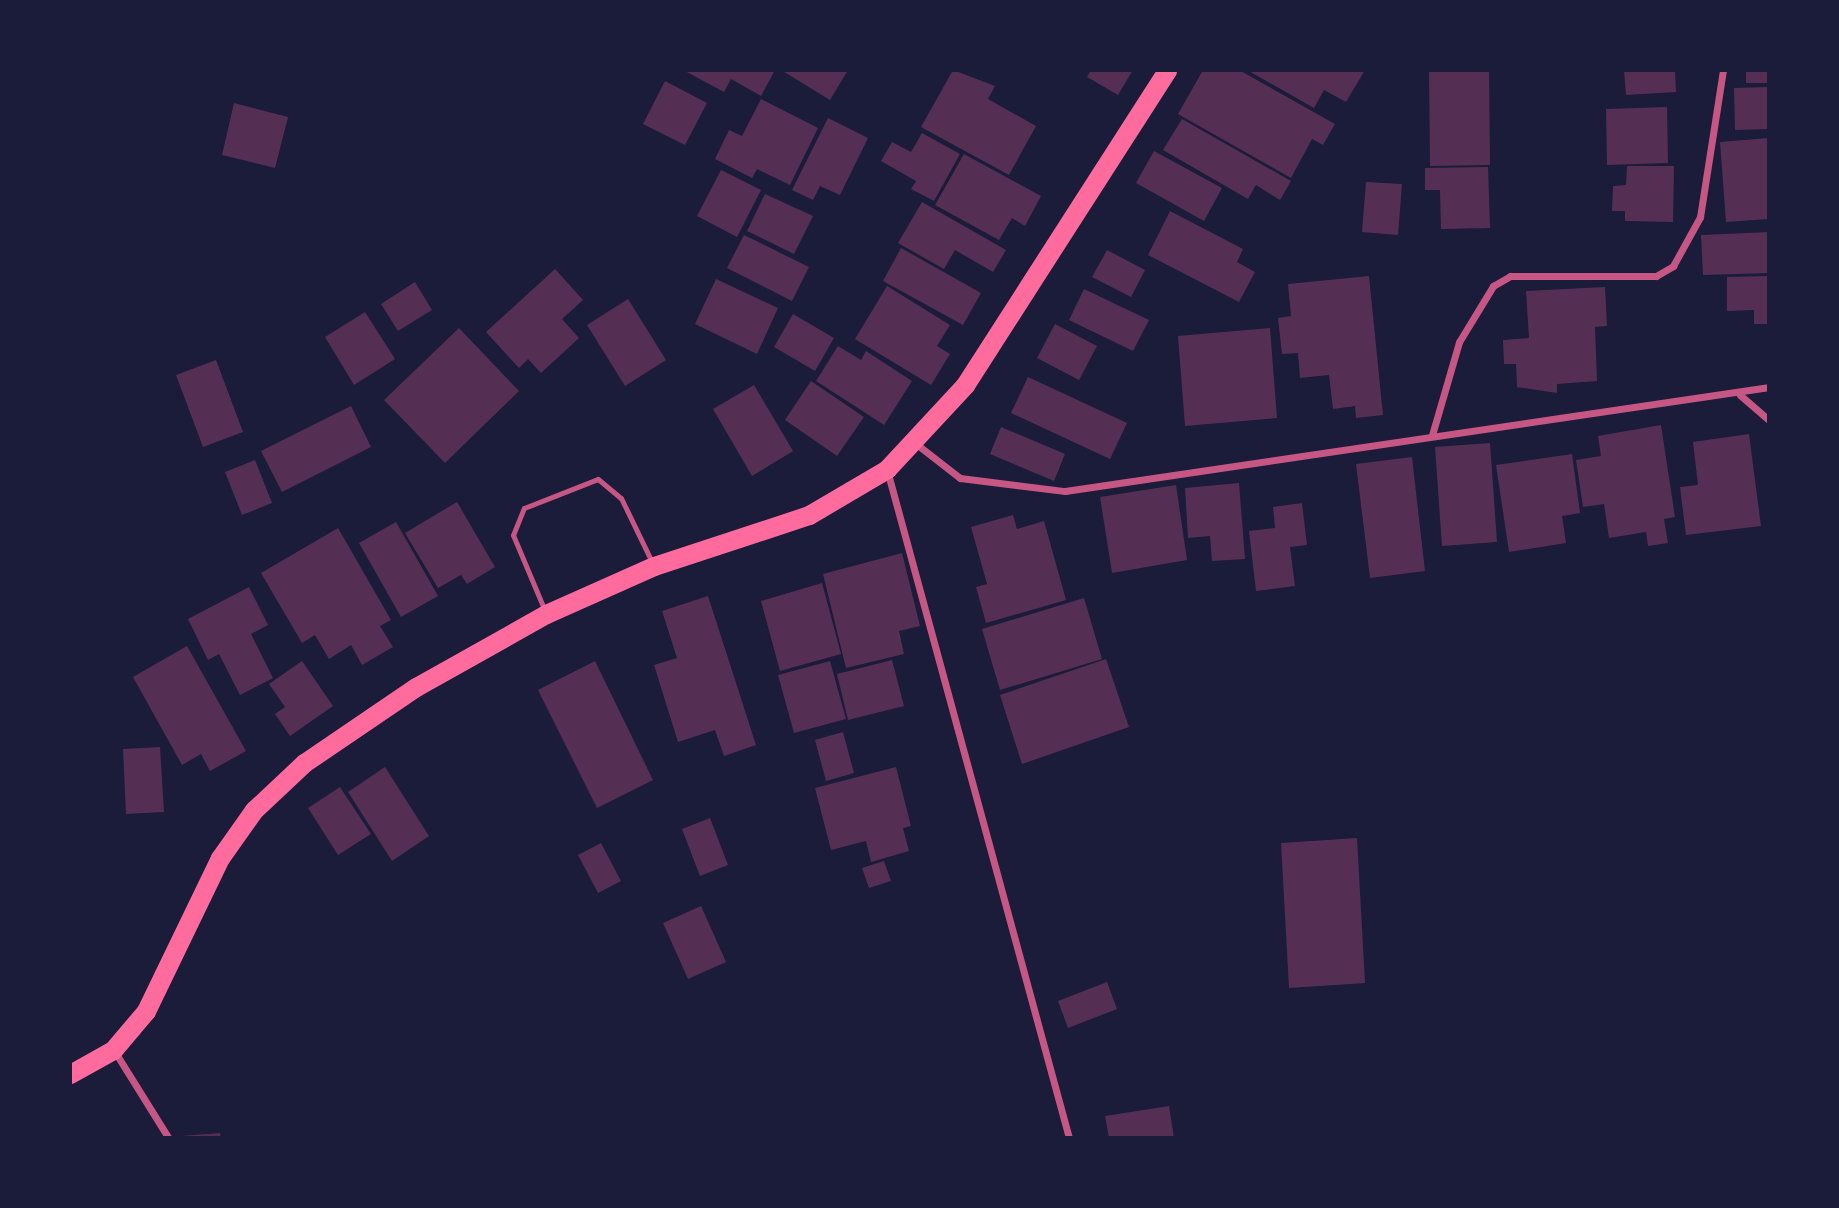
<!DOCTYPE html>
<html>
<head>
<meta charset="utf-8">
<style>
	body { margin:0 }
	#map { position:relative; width:1839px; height:1208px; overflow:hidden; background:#1b1b3a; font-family:Cabin,sans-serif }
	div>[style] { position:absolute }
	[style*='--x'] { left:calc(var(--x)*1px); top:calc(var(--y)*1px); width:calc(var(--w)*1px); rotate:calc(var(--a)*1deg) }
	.building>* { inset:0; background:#542f53 }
	.service>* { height:5px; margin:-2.5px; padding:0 2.5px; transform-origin:2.5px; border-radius:2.5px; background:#c65784 }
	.minor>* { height:7px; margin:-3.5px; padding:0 3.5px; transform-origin:3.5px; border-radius:3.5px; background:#c65784 }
	.trunk>* { height:19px; margin:-9.5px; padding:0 9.5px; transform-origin:9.5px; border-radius:9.5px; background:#ff6b9d }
	span { translate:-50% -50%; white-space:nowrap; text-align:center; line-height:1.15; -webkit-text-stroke:6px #1b1b3a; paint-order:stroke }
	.frame { position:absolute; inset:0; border:72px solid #1b1b3a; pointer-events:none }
</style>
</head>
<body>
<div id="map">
	<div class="building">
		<div style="clip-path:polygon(683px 70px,775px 70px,761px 96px,731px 79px,724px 92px)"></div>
		<div style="clip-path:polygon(781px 70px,848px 70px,830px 100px)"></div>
		<div style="clip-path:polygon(953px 70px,995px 86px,988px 99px,1036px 126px,1009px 175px,921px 127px)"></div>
		<div style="clip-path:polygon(1091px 70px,1133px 70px,1118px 95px,1087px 77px)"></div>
		<div style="clip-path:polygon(1203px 70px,1239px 70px,1335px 124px,1323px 145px,1312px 139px,1291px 178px,1178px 114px)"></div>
		<div style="clip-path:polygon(1247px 70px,1365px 70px,1346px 102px,1324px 90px,1314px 108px)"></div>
		<div style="clip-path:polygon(1429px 70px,1489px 70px,1490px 165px,1430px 166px)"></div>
		<div style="clip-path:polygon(1624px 70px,1675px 70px,1676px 92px,1626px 95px)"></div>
		<div style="clip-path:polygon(1746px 70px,1769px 70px,1769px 83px,1746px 83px)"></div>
		<div style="clip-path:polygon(665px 81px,707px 103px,685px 145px,643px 124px)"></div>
		<div style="clip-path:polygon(1769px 87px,1769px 129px,1735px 130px,1734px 88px)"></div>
		<div style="clip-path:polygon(761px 99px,818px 128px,790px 185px,757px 169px,752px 178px,715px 159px,729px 130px,742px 136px)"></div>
		<div style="clip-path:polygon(234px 103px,288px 117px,275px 168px,222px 155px)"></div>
		<div style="clip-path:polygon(1667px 107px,1668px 163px,1607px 165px,1606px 109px)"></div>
		<div style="clip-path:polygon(828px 118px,868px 138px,840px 195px,820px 186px,813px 200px,792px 190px)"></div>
		<div style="clip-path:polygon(1182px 119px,1291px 181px,1280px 200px,1256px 185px,1248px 199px,1163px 150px)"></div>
		<div style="clip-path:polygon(922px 133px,960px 154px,934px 201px,911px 189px,916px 181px,881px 161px,892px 142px,911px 152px)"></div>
		<div style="clip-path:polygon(1769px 138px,1769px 219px,1726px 222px,1720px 142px)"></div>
		<div style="clip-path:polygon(1154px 151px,1222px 188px,1204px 221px,1136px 183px)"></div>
		<div style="clip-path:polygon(964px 154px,1041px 196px,1025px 226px,1012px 218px,999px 240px,935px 205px)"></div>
		<div style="clip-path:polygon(1627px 166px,1674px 166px,1673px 222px,1625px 221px,1625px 211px,1612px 211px,1613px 186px,1626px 185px)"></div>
		<div style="clip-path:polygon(1488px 167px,1490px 228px,1441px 229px,1440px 190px,1425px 190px,1425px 168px)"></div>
		<div style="clip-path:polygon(721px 170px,761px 190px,737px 237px,697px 216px)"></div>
		<div style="clip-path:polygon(1366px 182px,1402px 184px,1398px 235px,1362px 232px)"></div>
		<div style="clip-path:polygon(765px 194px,813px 216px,794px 254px,747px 231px)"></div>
		<div style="clip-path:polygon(922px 202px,1006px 250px,993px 272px,955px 250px,944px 269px,898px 243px)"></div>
		<div style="clip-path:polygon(1170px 211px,1243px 249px,1237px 262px,1255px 272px,1239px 302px,1148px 255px)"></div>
		<div style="clip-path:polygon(1769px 232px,1769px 273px,1703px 275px,1701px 235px)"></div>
		<div style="clip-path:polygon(744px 235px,809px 267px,792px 301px,727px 268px)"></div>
		<div style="clip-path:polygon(901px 248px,981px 293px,963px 325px,883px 281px)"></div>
		<div style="clip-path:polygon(1107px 250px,1145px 270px,1131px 297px,1092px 277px)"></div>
		<div style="clip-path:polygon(555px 269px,583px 300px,562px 319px,579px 338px,541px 373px,528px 359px,519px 368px,486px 332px)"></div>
		<div style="clip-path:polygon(1369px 276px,1383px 415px,1356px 418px,1355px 406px,1333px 409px,1329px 375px,1300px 378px,1298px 353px,1282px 354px,1278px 318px,1291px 316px,1288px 284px)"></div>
		<div style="clip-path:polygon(1769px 276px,1769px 324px,1754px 324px,1754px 310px,1727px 311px,1727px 277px)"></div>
		<div style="clip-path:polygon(716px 279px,778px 308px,757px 354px,695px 324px)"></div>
		<div style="clip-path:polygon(415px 282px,432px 310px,398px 331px,381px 304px)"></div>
		<div style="clip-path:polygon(887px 286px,950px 325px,937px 346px,950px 354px,931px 385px,855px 339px)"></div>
		<div style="clip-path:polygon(1605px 287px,1607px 326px,1595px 327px,1597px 381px,1557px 384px,1557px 393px,1517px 387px,1516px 364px,1504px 364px,1503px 340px,1529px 338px,1526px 291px)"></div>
		<div style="clip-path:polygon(1084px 289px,1149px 320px,1133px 351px,1069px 320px)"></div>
		<div style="clip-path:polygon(628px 299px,666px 360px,625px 386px,587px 325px)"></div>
		<div style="clip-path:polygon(365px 312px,395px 359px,354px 385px,325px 337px)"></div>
		<div style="clip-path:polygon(793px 314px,834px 338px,815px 371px,774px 347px)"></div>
		<div style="clip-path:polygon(1055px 324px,1097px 346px,1079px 380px,1037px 358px)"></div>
		<div style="clip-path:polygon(459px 328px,519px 391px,445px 463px,384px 400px)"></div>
		<div style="clip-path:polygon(1270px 328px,1277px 418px,1185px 426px,1178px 336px)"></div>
		<div style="clip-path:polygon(838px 346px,861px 360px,866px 351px,912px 381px,884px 425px,816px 381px)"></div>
		<div style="clip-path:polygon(216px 360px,243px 432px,203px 447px,176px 375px)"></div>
		<div style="clip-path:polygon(1028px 377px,1127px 423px,1110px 459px,1011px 413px)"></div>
		<div style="clip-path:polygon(811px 381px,864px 417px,837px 456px,785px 420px)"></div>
		<div style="clip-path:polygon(754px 385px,793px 451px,752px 476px,713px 409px)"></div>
		<div style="clip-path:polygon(351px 406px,371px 447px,282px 492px,261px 451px)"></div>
		<div style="clip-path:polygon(1661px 425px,1675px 517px,1664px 519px,1668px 543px,1648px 546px,1646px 532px,1609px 538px,1604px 504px,1583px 507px,1576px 460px,1601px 456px,1598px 436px)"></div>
		<div style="clip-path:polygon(1001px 427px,1065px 454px,1054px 481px,990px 454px)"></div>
		<div style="clip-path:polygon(1749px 434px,1761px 526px,1686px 535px,1680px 487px,1698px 485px,1693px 442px)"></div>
		<div style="clip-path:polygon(1490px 443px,1497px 542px,1442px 546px,1435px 447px)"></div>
		<div style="clip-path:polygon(1572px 454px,1580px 513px,1562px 516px,1566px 543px,1509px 552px,1496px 465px)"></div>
		<div style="clip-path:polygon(1412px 457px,1425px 571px,1370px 578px,1356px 464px)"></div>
		<div style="clip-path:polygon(255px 460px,272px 503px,242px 515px,225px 472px)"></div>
		<div style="clip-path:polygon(1239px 483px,1245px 559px,1212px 561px,1210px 536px,1188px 538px,1185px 488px)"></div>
		<div style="clip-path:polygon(1176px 485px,1187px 560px,1112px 573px,1100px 497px)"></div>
		<div style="clip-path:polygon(457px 502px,495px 567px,467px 584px,461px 575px,438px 588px,405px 533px)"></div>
		<div style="clip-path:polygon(1302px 503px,1307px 545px,1290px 547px,1295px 586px,1256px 591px,1249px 531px,1275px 528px,1273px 507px)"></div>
		<div style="clip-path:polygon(1013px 515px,1017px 529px,1044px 521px,1066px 600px,986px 623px,976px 587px,987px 584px,971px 527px)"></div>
		<div style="clip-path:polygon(396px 522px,438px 596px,401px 617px,359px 543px)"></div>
		<div style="clip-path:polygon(338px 528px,391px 620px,380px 626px,393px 647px,362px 665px,351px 645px,329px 659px,315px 635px,302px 643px,261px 573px)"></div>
		<div style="clip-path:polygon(902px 553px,920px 626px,899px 631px,904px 654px,846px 668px,823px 574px)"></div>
		<div style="clip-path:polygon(822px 583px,841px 654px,780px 671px,761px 601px)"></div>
		<div style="clip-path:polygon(249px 587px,268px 625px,251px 634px,273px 678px,240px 695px,219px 654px,208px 660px,188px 619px)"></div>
		<div style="clip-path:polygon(708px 596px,756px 745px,724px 756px,715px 730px,678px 742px,654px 665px,677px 658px,662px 611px)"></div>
		<div style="clip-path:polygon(1084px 598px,1102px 659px,1000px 690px,982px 629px)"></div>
		<div style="clip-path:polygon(187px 646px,246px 751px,210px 771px,201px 754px,182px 765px,133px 677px)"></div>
		<div style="clip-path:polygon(1106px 659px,1129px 727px,1022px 764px,1000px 695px)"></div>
		<div style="clip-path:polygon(892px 660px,904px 706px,848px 720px,837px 674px)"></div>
		<div style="clip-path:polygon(302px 661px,333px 706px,290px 736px,275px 714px,285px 707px,269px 684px)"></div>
		<div style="clip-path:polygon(595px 661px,653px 780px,597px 808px,538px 690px)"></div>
		<div style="clip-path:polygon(830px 661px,846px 719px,794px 733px,778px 675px)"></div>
		<div style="clip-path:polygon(843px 732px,854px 773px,826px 781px,815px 740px)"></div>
		<div style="clip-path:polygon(160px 747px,164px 812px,126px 814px,123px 749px)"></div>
		<div style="clip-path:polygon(385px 767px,429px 836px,392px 861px,348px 792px)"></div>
		<div style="clip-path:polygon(896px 767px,911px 826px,903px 828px,909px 851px,871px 862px,866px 841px,831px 850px,815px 788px)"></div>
		<div style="clip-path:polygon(340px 787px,371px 834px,338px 855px,308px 808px)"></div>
		<div style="clip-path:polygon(710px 818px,728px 865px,700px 876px,682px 829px)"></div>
		<div style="clip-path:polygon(1357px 838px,1365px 983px,1289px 988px,1281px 843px)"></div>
		<div style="clip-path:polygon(601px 843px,621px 881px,598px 893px,578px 855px)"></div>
		<div style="clip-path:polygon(884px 861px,891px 881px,869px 888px,862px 868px)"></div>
		<div style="clip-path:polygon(701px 906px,726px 962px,688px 979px,663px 923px)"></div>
		<div style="clip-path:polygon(1107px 982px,1117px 1009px,1068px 1028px,1058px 1001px)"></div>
		<div style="clip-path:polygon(1169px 1106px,1174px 1138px,1109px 1138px,1105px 1116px)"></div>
		<div style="clip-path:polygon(220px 1133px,221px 1138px,181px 1138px,181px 1136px)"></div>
	</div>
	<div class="service">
		<div style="--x:545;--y:611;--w:82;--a:-112.8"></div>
		<div style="--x:513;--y:535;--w:29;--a:-68"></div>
		<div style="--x:524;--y:508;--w:79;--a:-21.4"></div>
		<div style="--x:598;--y:479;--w:30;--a:40"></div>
		<div style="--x:621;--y:498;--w:71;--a:64.2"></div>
	</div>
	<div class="minor">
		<div style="--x:1740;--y:395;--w:38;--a:41"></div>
		<div style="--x:1432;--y:435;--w:97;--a:-73.8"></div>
		<div style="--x:1459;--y:342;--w:66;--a:-58.7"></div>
		<div style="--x:1493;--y:286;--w:20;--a:-30"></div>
		<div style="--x:1510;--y:276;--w:146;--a:0"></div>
		<div style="--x:1656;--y:276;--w:20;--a:-30"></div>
		<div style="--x:1673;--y:266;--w:56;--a:-61.1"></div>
		<div style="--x:1700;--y:217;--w:149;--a:-81.1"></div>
		<div style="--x:915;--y:443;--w:57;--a:37.9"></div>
		<div style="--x:960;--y:478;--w:106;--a:7.1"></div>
		<div style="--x:1065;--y:491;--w:712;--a:-8.4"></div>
		<div style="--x:887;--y:470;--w:692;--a:74.76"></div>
		<div style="--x:115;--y:1052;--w:100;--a:58.1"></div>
	</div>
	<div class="trunk">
		<div style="--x:70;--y:1074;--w:49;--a:-29.2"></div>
		<div style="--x:113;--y:1050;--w:51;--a:-49.8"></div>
		<div style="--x:146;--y:1011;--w:170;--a:-64.2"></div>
		<div style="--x:220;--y:858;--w:59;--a:-54.7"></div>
		<div style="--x:254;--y:810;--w:69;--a:-43.2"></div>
		<div style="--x:304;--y:763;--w:135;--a:-34.2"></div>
		<div style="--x:416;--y:687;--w:149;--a:-29.3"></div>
		<div style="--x:546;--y:614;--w:118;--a:-24"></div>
		<div style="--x:654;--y:566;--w:163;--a:-18.2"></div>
		<div style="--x:809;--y:515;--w:91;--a:-30.5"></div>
		<div style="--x:887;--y:469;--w:115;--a:-47.1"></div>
		<div style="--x:965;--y:385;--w:374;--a:-57.3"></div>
	</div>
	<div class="frame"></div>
</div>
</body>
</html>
